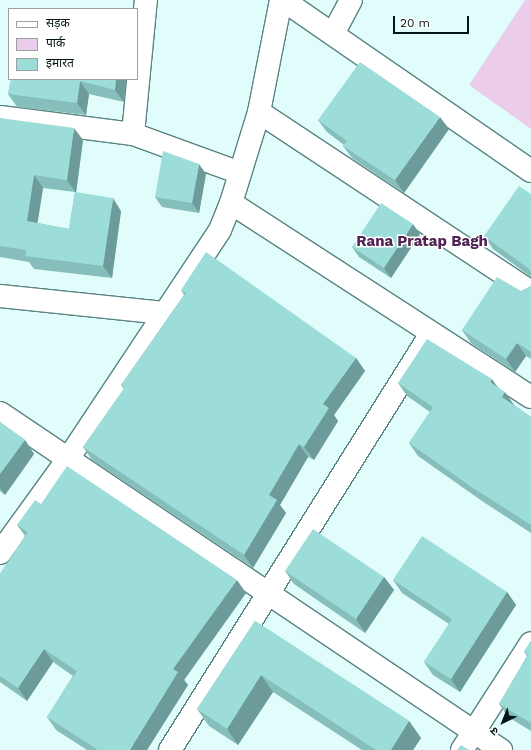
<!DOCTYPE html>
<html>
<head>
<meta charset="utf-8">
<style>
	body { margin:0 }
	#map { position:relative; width:531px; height:750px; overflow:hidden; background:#e1fdfb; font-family:"Work Sans","Noto Sans Devanagari",sans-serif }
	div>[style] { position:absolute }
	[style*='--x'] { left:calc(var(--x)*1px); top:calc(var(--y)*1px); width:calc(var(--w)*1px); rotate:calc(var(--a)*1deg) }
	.green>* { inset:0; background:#ebccea }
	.roads { filter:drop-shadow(1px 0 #588482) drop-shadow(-1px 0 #588482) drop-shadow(0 1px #588482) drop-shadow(0 -1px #588482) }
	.minor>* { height:22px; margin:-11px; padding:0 11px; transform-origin:11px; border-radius:11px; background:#fff }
	.wall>* { inset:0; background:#86bebb }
	.shaded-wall>* { inset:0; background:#6d9b99 }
	.building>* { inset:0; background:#9cddda }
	span { translate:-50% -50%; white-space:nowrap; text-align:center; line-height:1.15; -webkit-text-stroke:3px #fff; paint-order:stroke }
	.neighbourhood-label { font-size:15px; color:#512253; font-weight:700 }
	.legend { position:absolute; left:8px; top:8px; width:130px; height:72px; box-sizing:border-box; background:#fff; border:1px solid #9aa1a1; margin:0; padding:5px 7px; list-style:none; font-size:12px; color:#031514 }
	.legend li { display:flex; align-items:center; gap:8px; height:20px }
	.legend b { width:20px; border:1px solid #9aa1a1 }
	.north { position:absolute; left:483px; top:702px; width:40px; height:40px; -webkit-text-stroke:3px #fff; paint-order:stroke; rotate:223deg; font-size:11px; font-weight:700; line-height:16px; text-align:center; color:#031514 }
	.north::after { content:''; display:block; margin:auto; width:14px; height:18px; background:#031514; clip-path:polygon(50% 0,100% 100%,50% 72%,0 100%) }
	.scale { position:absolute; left:393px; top:16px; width:76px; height:18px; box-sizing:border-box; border:2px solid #031514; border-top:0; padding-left:5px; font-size:12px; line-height:14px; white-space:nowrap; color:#031514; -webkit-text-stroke:3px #fff; paint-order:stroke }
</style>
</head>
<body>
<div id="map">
	<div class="green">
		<div style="clip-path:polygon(525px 0,531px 0,531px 129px,469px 85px)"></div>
	</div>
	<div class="roads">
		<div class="minor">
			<div style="--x:283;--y:0;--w:301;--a:34.6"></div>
			<div style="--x:333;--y:34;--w:38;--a:-62"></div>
			<div style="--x:259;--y:112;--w:326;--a:33.5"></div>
			<div style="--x:0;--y:117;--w:134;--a:7.3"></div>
			<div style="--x:133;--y:134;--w:114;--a:20"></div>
			<div style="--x:133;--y:134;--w:135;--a:-84.5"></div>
			<div style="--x:231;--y:203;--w:357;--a:32.9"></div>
			<div style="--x:0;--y:296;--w:166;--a:5.9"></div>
			<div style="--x:0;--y:413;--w:604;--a:33.93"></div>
			<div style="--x:0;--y:553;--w:116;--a:-54.1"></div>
			<div style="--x:68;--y:459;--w:275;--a:-56.4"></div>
			<div style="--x:220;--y:230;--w:29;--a:-68"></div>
			<div style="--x:231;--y:203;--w:95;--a:-72.9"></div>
			<div style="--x:259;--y:112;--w:114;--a:-78.9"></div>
			<div style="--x:170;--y:750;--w:492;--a:-57.9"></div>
			<div style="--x:462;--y:750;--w:127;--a:-57.2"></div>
		</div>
	</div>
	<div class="wall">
		<div style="clip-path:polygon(11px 79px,126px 79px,124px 102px,89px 94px,86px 115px,17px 107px,8px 94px)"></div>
		<div style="clip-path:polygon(evenodd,0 118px,83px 140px,76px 193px,121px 211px,112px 278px,34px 269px,29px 262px,0 257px,0 118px,43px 188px,75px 192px,69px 229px,37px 223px,43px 188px)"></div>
		<div style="clip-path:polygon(318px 120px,449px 129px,404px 193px,352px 158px,343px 146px,344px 145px,327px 132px)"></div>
		<div style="clip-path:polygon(206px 174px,199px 213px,162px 207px,155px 197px)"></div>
		<div style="clip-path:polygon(531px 194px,531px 277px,493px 249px,484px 236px)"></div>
		<div style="clip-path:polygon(420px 234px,391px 278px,359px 257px,352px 247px)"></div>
		<div style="clip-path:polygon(531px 286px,531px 359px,526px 356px,515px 372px,471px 343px,462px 330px,521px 291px)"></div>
		<div style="clip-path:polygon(181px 290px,356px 358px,365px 371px,334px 415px,338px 421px,314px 460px,308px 457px,280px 505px,286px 513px,253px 568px,92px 460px,83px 447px,124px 389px,121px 385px,184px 295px)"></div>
		<div style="clip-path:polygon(398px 383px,497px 386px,514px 405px,531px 417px,531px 533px,482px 501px,418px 456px,409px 443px,430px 412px,407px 396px)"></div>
		<div style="clip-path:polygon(0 422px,25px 440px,34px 454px,5px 495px,0 491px)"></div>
		<div style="clip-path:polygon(41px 504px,246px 593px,184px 680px,188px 685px,147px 750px,87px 750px,56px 730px,47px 717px,73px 676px,53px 662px,27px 701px,0 682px,0 574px,25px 536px,17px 525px)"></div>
		<div style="clip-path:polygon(285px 571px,384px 577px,394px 590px,365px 633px,294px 584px)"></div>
		<div style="clip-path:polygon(393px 580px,507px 592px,516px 605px,460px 692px,433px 675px,424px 662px,449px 624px,402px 593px)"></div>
		<div style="clip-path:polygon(255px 621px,409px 721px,421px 738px,413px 750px,362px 750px,273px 692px,238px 745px,209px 726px,197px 709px)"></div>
		<div style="clip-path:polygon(531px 641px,531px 731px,508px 717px,499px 704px,527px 656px,524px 652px)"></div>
	</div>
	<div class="shaded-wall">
		<div style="clip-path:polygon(116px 79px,126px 79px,124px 102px,115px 90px)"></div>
		<div style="clip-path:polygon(80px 81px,89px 94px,86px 115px,77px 103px)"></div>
		<div style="clip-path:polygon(440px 117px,449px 129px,404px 193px,395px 180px)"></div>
		<div style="clip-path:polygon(74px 128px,83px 140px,76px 193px,67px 180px)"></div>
		<div style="clip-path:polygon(199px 164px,206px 174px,199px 213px,192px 203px)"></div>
		<div style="clip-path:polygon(34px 175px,43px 188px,36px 233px,27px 221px)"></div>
		<div style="clip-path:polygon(113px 198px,121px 211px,112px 278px,103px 266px)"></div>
		<div style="clip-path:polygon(413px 224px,420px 234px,391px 278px,384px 268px)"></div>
		<div style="clip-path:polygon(517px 343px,526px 356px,515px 372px,506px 359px)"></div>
		<div style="clip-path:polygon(356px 358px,365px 371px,334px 415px,338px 421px,314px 460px,304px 447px,323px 404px)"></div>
		<div style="clip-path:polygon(492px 379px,501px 392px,490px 382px)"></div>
		<div style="clip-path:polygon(505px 392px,514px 405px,511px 410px,502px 397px)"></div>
		<div style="clip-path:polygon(25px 440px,34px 454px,5px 495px,0 488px,0 474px)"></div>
		<div style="clip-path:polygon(299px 444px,308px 457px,280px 505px,286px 513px,253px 568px,244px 555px,269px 495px)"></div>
		<div style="clip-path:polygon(384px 577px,394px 590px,365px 633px,356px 619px)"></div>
		<div style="clip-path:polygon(237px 580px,246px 593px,184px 680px,188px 685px,147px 750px,130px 750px,173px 669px)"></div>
		<div style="clip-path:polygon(507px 592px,516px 605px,460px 692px,451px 679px)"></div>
		<div style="clip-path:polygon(44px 649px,53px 662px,27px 701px,18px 688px)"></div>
		<div style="clip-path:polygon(261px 675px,273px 692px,238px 745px,227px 729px)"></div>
		<div style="clip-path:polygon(409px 721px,421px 738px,413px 750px,391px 750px)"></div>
	</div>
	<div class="building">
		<div style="clip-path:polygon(360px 62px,440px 117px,395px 180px,343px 146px,347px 141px,318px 120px)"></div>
		<div style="clip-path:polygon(11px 79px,116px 79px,115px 90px,80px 81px,77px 103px,8px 94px)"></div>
		<div style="clip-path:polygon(0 118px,74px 128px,67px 180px,34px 175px,27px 221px,69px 229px,75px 192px,113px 198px,103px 266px,25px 256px,26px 250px,0 246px)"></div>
		<div style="clip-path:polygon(163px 151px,199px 164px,192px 203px,155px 197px)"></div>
		<div style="clip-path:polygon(519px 186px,531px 194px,531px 273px,529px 269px,484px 236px)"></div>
		<div style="clip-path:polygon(381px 203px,413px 224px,384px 268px,352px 247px)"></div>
		<div style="clip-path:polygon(206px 252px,356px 358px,323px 404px,329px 408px,304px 447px,299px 444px,269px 495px,277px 500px,244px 555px,83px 447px,125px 387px,121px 385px,186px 293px,181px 290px)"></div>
		<div style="clip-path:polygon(497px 277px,521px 291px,531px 286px,531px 352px,517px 343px,506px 359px,462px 330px)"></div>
		<div style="clip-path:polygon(427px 339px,492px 379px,490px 382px,505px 392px,502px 397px,531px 417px,531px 525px,473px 488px,409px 443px,433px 407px,398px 383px)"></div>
		<div style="clip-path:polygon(0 422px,25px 440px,0 474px)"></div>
		<div style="clip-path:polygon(67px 466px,237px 580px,173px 669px,178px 672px,130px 750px,98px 750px,47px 717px,77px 671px,44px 649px,18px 688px,0 676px,0 574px,28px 532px,17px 525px,35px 500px,41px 504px)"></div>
		<div style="clip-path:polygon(313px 529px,384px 577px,356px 619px,285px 571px)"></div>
		<div style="clip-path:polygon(422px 536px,507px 592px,451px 679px,424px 662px,452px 619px,393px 580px)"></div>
		<div style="clip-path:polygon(255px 621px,409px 721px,391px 750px,376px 750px,261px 675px,227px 729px,197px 709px)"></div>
		<div style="clip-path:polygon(531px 641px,531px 723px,499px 704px,528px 655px,524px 652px)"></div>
		<div style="clip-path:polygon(461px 745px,469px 750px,457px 750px)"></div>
	</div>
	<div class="neighbourhood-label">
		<span style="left:422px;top:242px">Rana Pratap Bagh</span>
	</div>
	<ul class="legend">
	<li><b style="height:5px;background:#fff"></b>सड़क</li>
	<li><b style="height:11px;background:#ebccea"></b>पार्क</li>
	<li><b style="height:11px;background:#9cddda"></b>इमारत</li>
	</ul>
	<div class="north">उ</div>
	<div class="scale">20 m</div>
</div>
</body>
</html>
